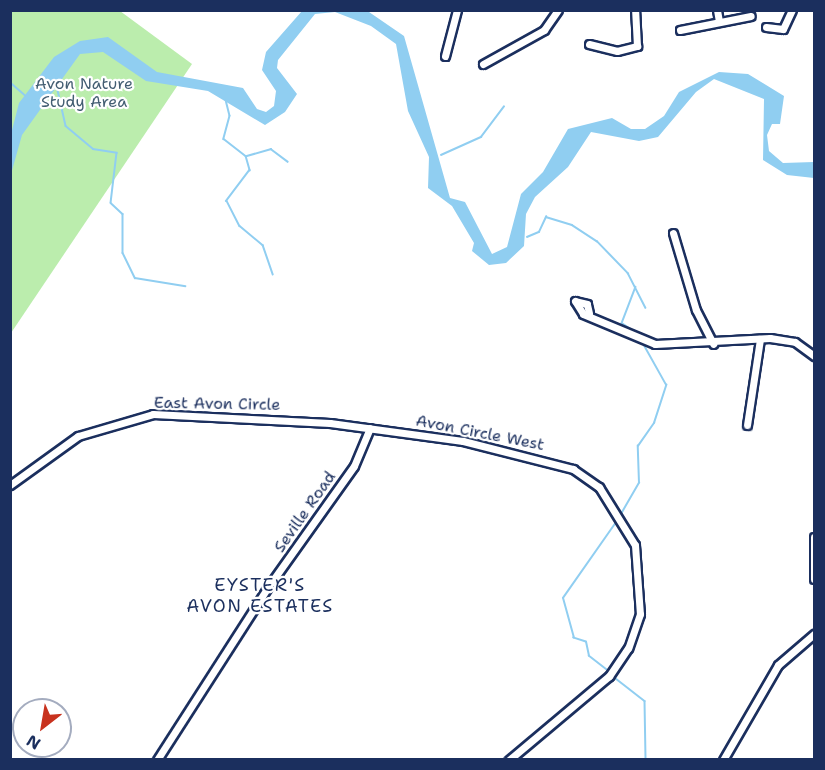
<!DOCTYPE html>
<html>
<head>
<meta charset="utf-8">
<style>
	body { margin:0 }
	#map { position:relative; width:825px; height:770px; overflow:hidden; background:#fff; font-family:"Shantell Sans",sans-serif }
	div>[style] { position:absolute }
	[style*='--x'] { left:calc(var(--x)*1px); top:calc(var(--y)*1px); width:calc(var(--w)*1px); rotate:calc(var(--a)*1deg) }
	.green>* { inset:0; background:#bbedad }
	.water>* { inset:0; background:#90cef1 }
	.stream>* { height:1.5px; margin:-0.75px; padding:0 0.75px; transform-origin:0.75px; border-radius:0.75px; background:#90cef1 }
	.roads { filter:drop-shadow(2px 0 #1b2f5e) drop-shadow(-2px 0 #1b2f5e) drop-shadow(0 2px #1b2f5e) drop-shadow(0 -2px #1b2f5e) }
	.street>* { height:7px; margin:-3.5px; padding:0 3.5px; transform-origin:3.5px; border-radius:3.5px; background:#fff }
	span { translate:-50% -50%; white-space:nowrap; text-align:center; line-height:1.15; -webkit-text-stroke:4.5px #fff; paint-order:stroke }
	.park-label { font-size:16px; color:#435e72 }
	.street-label { font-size:16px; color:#1b2f5e }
	.neighbourhood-label { font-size:18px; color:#1b2f5e; letter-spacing:1.5px }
	.frame { position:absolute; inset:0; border:12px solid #1b2f5e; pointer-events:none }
	.north { position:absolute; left:12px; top:698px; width:60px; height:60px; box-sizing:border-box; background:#fff; border:2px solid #a4acbf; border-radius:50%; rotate:211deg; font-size:16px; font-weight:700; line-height:24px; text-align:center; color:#1b2f5e }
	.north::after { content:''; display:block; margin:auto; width:21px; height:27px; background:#c8321e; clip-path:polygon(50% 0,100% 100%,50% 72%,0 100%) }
</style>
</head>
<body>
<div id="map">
	<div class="green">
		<div style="clip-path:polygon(11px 11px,120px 11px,192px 64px,11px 333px)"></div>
	</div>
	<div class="water">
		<div style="clip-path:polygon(302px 11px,369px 12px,404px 36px,450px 198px,465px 202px,492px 254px,507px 247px,521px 194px,543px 172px,568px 129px,612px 118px,631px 129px,645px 129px,664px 116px,679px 92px,719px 72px,748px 74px,784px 96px,780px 124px,772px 124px,767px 135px,769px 151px,783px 163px,814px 162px,814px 178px,787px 175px,763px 160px,764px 99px,714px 79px,696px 92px,658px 137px,639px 141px,591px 132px,568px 167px,535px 197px,526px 214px,524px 246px,506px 263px,489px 265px,472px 251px,474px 243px,452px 206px,428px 188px,429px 157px,408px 111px,396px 44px,371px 26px,335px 12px,315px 14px,278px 60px,277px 68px,297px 94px,285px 112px,265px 125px,208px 91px,146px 81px,103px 52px,80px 54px,22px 135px,11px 174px,11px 134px,19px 103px,54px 57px,80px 41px,108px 37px,157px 72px,243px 88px,257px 109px,266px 112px,274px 106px,276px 91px,262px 70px,266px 52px)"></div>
	</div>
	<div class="stream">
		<div style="--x:10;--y:82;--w:20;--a:41"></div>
		<div style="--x:57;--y:86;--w:41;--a:77.3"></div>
		<div style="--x:66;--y:126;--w:35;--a:40"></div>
		<div style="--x:93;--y:149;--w:24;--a:9"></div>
		<div style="--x:117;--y:153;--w:50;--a:96.8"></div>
		<div style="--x:111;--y:203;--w:16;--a:43"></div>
		<div style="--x:123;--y:214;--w:39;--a:90"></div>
		<div style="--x:123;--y:253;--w:28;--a:64"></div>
		<div style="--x:135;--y:278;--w:51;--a:9.1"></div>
		<div style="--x:226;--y:100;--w:16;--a:76"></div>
		<div style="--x:230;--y:116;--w:24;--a:105"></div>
		<div style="--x:224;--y:139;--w:28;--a:38"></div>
		<div style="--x:246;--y:156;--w:15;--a:74"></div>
		<div style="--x:250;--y:170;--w:39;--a:127"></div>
		<div style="--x:227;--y:201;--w:28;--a:63"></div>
		<div style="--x:240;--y:226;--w:30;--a:40"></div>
		<div style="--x:263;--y:245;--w:31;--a:71"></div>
		<div style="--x:441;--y:155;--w:44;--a:-24.2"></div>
		<div style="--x:481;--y:137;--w:38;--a:-53"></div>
		<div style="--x:247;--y:156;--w:25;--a:-16"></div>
		<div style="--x:271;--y:149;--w:21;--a:37"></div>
		<div style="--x:527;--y:237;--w:13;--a:-23"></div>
		<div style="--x:539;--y:232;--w:17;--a:-65"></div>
		<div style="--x:546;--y:217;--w:27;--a:17"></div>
		<div style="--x:572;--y:225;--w:30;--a:33"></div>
		<div style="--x:597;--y:241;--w:45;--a:45.9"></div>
		<div style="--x:628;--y:273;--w:39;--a:63"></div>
		<div style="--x:636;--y:287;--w:39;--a:111"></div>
		<div style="--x:622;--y:323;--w:18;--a:34"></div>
		<div style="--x:621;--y:514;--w:36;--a:-60"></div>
		<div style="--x:639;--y:483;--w:37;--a:-92"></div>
		<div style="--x:638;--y:446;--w:28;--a:-55"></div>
		<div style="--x:654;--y:423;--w:40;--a:-72"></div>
		<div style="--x:666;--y:385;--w:49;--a:-119.2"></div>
		<div style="--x:608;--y:671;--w:24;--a:-142"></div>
		<div style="--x:589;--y:656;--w:14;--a:-102"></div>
		<div style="--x:586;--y:642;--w:13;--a:-162"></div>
		<div style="--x:574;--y:638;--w:41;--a:-105.4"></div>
		<div style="--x:563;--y:598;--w:94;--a:-55"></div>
		<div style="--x:614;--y:677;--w:39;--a:38"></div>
		<div style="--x:645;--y:701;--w:59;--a:89"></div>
	</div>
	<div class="roads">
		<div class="street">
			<div style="--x:717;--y:10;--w:11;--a:80"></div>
			<div style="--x:766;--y:27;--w:17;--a:7"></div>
			<div style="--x:783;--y:29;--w:21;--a:-65"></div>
			<div style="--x:680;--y:30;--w:72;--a:-11.2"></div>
			<div style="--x:589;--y:44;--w:29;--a:14"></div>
			<div style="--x:617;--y:51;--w:21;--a:-14"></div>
			<div style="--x:637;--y:46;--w:36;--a:-93"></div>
			<div style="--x:445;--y:56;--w:48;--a:-75.4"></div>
			<div style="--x:483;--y:64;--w:70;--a:-29.1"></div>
			<div style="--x:544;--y:30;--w:24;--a:-55"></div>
			<div style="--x:673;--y:233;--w:80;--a:73.4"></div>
			<div style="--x:696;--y:310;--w:38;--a:63"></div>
			<div style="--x:589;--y:313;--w:9;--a:-103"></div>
			<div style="--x:587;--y:304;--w:12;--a:-166"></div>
			<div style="--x:575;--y:301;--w:15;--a:58"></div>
			<div style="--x:583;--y:314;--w:78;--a:22.6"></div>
			<div style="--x:655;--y:344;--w:115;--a:-3"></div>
			<div style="--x:770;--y:338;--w:25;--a:9"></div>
			<div style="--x:795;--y:342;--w:24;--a:36"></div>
			<div style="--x:747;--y:425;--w:87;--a:-81.4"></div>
			<div style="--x:10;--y:485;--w:84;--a:-35.8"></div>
			<div style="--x:78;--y:436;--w:78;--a:-16.3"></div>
			<div style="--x:153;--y:414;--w:177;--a:2.9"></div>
			<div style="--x:330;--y:423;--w:134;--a:7.7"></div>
			<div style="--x:463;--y:441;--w:114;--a:14.3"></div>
			<div style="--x:573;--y:469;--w:32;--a:35"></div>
			<div style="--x:599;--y:487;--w:68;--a:58.2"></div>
			<div style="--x:635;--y:545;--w:69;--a:85.9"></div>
			<div style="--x:640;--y:614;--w:36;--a:109"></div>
			<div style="--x:628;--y:648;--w:34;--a:124"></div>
			<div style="--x:609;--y:676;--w:131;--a:140"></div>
			<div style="--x:814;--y:537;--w:42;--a:90"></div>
			<div style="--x:157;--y:760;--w:206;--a:-57.3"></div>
			<div style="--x:268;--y:587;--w:148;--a:-54.6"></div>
			<div style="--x:354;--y:466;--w:41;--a:-67.2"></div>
			<div style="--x:723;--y:760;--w:110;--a:-59.9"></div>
			<div style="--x:778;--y:665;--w:48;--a:-40.7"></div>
		</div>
	</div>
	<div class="park-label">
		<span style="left:84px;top:93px">Avon Nature<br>Study Area</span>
	</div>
	<div class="street-label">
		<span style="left:217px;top:404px;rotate:1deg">East Avon Circle</span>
		<span style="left:480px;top:433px;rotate:11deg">Avon Circle West</span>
		<span style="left:305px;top:512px;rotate:-55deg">Seville Road</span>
	</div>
	<div class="neighbourhood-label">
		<span style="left:260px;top:596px">EYSTER'S<br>AVON ESTATES</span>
	</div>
	<div class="frame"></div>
	<div class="north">N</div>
</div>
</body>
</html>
